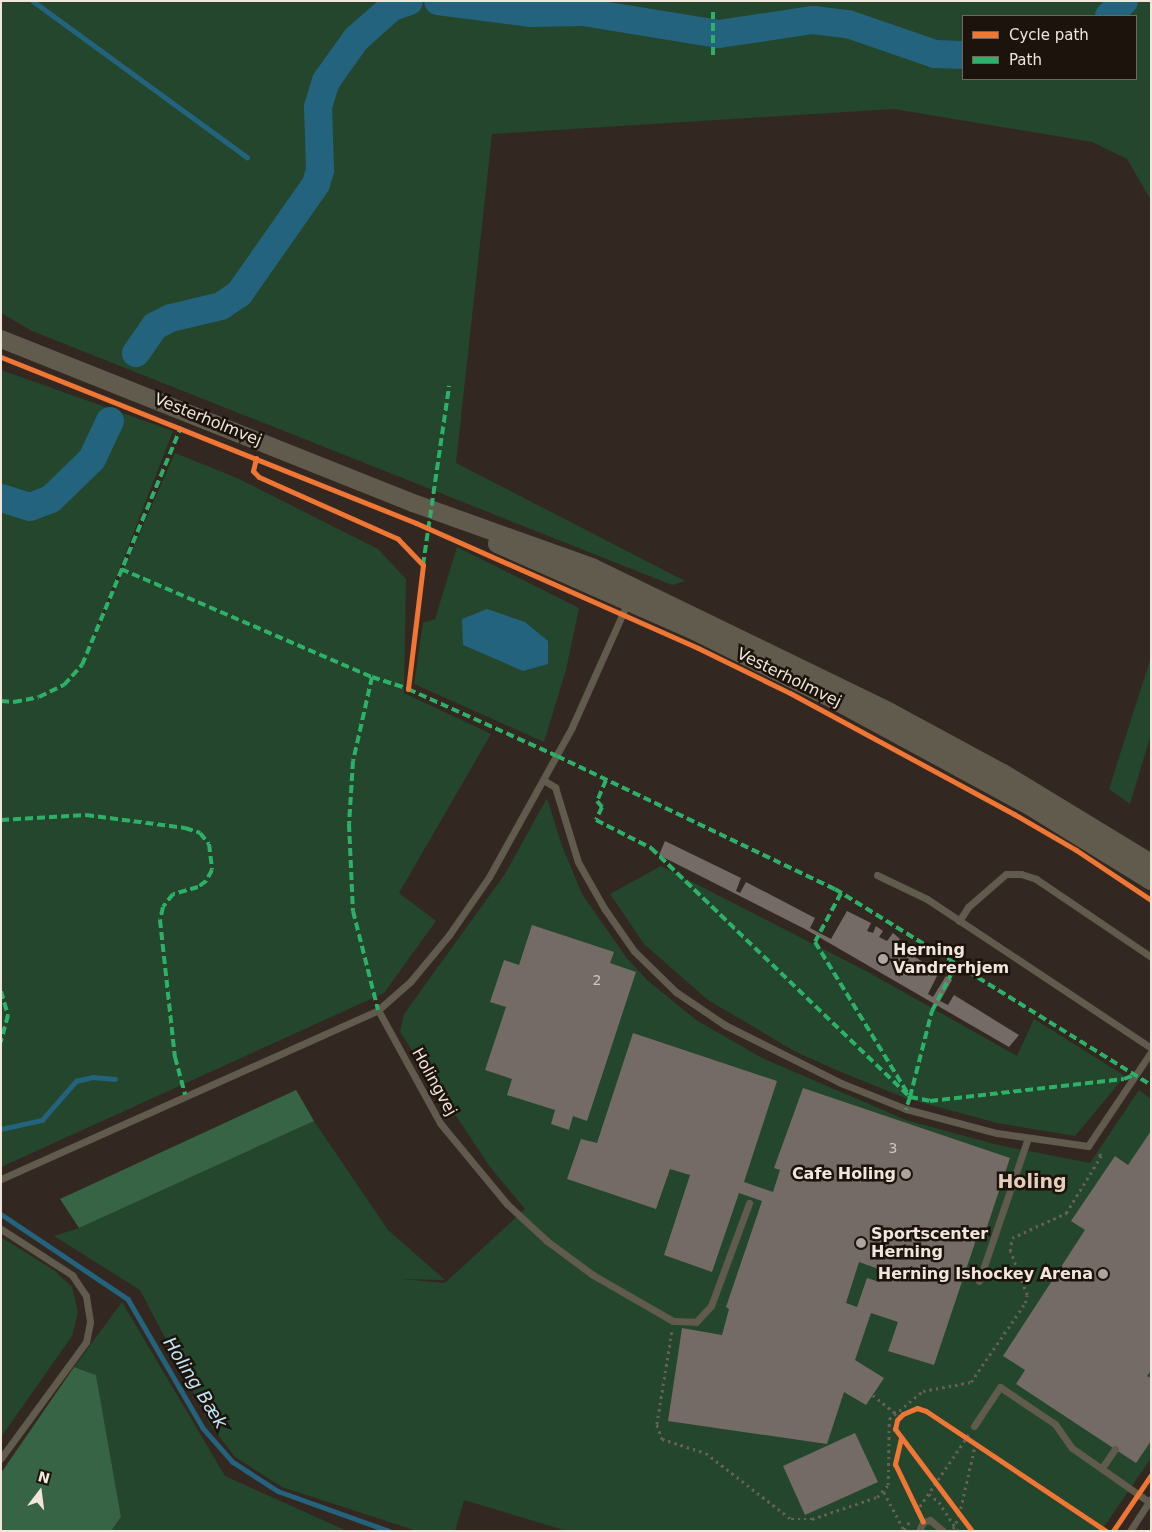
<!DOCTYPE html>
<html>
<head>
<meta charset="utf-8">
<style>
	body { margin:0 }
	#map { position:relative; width:1152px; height:1532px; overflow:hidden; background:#332821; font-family:"DejaVu Sans",sans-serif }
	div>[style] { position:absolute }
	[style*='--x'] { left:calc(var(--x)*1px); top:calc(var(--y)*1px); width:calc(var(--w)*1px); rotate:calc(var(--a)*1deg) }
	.green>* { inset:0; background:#23462c }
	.forest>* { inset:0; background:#376444 }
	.water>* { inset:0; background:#24637d }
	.stream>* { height:4.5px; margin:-2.25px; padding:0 2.25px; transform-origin:2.25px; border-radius:2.25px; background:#24637d }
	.river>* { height:28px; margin:-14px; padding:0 14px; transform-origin:14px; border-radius:14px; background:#24637d }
	.building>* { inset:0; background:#756b66 }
	.path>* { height:2.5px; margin-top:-1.25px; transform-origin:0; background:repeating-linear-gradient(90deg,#666057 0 2.5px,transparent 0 6.5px) }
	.service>* { height:7px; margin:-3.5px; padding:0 3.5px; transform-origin:3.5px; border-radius:3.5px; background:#605b4c }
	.tertiary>* { height:18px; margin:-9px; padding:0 9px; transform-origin:9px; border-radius:9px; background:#605b4c }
	.quiet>* { height:4px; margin-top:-2px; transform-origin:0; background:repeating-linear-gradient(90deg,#2db169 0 8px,transparent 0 12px) }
	.cycleway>* { height:5px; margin:-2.5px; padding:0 2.5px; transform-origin:2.5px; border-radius:2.5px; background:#f07635 }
	.dots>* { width:14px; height:14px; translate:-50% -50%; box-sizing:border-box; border:2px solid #1b130c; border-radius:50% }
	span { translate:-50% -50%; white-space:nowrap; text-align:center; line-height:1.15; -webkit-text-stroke:5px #1b130c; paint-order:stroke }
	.number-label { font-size:14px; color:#d3c6be }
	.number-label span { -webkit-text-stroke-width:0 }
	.street-label { font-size:16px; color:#f2e5dc }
	.poi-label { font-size:16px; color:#f2e5dc; font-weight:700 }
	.left { translate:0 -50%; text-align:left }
	.right { translate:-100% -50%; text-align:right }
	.water-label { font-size:18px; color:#c2e6f7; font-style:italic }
	.quarter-label { font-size:19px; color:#e7cebc; font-weight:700 }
	.frame { position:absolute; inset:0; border:2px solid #f2e5dc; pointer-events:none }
	.legend { position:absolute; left:962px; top:15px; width:175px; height:65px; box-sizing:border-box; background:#1b130c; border:1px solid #71675f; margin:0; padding:6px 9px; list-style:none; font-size:15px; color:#f2e5dc }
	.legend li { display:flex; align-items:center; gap:10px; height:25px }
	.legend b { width:25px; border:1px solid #71675f }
	.north { position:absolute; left:15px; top:1467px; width:50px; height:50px; -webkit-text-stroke:4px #1b130c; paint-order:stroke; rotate:15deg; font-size:14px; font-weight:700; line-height:20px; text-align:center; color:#f2e5dc }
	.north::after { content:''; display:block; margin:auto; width:18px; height:22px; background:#f2e5dc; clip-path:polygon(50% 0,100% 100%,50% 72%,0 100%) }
</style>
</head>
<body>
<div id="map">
	<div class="green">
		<div style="clip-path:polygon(evenodd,1px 1px,1151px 1px,1151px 200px,1127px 159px,1092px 142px,894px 109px,492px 134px,456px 463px,685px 581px,672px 585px,32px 331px,1px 313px,1px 1px,963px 16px,1136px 16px,1136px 79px,963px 79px,963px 16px)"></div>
		<div style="clip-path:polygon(1px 370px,173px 431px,89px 648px,175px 453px,237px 478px,378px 549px,406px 579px,404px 693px,491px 734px,399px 893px,436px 921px,384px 993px,1px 1167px)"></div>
		<div style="clip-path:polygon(457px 547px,579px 608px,566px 670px,544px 742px,414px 684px,423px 623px,435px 619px)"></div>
		<div style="clip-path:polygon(1151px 657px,1151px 734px,1130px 804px,1109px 789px)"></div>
		<div style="clip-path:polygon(547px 798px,562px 846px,582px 894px,626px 957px,647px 980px,696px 1020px,762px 1058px,906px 1120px,998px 1145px,1090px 1163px,1139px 1090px,1151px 1099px,1151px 1458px,1101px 1531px,567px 1531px,464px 1500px,455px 1531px,417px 1531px,282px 1487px,235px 1457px,211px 1426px,140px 1290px,54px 1236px,79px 1228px,314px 1121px,388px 1230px,445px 1280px,401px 1279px,445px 1283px,525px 1209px,490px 1167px,400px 1032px,404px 1014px,505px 874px)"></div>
		<div style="clip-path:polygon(661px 866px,868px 972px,1017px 1056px,1034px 1019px,1125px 1076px,1075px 1136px,997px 1123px,905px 1098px,841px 1072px,796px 1052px,708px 1000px,644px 944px,610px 894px)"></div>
		<div style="clip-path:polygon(1px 1237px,55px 1271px,72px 1287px,78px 1312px,72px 1336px,1px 1437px)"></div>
		<div style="clip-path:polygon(122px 1302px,225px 1476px,347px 1531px,111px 1531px,121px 1517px,96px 1375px,74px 1367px)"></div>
	</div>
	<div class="forest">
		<div style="clip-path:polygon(296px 1090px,314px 1121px,79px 1228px,60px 1199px)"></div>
		<div style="clip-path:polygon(74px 1367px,96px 1375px,121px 1517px,111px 1531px,1px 1531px,1px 1473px)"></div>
	</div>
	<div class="water">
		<div style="clip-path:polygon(487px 609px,525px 622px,548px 641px,548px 664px,523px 671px,463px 645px,462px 619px)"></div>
	</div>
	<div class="stream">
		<div style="--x:33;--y:1;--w:265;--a:36.1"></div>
		<div style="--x:1;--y:1129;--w:42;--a:-12.4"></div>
		<div style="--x:42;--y:1120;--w:52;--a:-48.9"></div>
		<div style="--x:76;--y:1081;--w:17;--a:-13"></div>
		<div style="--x:93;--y:1077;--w:22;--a:5"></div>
		<div style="--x:1;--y:1214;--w:153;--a:33.8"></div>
		<div style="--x:128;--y:1299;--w:149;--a:59.8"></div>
		<div style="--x:203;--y:1428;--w:45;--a:48.6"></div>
		<div style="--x:233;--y:1462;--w:54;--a:32.8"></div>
		<div style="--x:278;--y:1491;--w:118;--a:19.8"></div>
	</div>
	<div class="river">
		<div style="--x:438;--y:1;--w:93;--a:7.4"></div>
		<div style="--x:530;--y:13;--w:53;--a:-1.1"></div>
		<div style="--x:583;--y:12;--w:138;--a:9.2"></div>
		<div style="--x:719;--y:34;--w:95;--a:-8.5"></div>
		<div style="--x:813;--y:20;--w:35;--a:7"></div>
		<div style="--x:848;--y:24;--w:92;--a:19"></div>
		<div style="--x:935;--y:54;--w:28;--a:2"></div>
		<div style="--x:1109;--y:16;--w:21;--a:-45"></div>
		<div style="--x:136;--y:353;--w:33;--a:-55"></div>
		<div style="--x:155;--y:326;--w:18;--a:-27"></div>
		<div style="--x:171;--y:318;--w:51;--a:-13.5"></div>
		<div style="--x:221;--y:306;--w:22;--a:-34"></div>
		<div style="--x:239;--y:294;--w:134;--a:-55"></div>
		<div style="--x:316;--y:184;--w:15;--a:-74"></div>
		<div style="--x:320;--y:170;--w:63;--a:-91.8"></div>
		<div style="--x:318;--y:107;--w:27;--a:-73"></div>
		<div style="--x:326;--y:81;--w:52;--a:-54.5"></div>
		<div style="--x:356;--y:39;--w:48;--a:-41.6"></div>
		<div style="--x:392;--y:7;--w:18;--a:-19"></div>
		<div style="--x:1;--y:498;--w:30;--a:17"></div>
		<div style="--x:30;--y:507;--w:22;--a:-21"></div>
		<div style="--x:51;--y:499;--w:57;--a:-44.3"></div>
		<div style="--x:92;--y:459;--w:42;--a:-64.7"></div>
	</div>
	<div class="building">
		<div style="clip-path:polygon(665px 841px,741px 878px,736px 891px,740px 893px,746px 882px,815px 918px,810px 928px,831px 939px,847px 911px,871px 923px,867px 931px,873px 933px,876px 926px,883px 931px,879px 937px,887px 941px,893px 933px,900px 939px,895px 947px,901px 951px,907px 944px,913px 948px,910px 954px,939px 972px,928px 994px,933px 997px,946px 976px,952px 980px,940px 1001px,948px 1005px,954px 995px,1019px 1035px,1009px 1047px,805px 929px,659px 855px)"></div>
		<div style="clip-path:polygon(532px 925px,614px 952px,610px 963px,636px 972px,587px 1121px,573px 1116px,569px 1130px,551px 1124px,555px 1110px,507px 1095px,512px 1079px,485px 1070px,506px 1007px,490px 1002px,504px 960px,519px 965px)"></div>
		<div style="clip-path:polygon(evenodd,633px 1033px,777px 1081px,744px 1182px,773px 1192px,780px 1170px,774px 1168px,803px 1088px,1010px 1158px,986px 1230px,980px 1228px,934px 1365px,888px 1351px,898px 1322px,871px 1313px,855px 1360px,884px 1378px,866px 1405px,844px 1392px,827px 1444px,668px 1421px,682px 1328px,722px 1335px,729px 1309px,726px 1307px,762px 1201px,739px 1193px,712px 1272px,664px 1255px,690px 1175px,670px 1169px,656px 1209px,567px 1179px,581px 1139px,597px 1143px,633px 1033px,859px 1262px,884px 1271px,880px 1282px,867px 1278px,857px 1307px,846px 1303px,859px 1262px)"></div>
		<div style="clip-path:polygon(1151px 1131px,1151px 1371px,1147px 1376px,1151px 1378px,1151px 1441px,1136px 1463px,1016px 1384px,1025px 1370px,1003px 1356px,1085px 1230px,1071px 1221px,1115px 1156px,1128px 1165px)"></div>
		<div style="clip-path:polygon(855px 1433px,878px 1482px,805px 1515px,783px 1466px)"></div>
	</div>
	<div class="path">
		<div style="--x:672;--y:1332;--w:94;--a:99.2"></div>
		<div style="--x:657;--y:1425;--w:15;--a:70"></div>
		<div style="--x:662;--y:1439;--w:46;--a:17.7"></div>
		<div style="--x:706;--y:1453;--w:108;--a:37.8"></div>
		<div style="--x:791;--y:1519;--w:21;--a:0"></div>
		<div style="--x:812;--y:1519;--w:69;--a:-18.7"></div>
		<div style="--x:877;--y:1497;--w:16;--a:-47"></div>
		<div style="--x:888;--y:1485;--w:66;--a:-89.1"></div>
		<div style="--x:889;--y:1419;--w:44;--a:-39.5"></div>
		<div style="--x:923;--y:1391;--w:49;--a:-10.6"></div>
		<div style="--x:971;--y:1382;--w:96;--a:-55.6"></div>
		<div style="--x:1025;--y:1303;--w:8;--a:-76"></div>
		<div style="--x:1027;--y:1295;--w:47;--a:-111.1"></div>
		<div style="--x:1010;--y:1251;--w:13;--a:-81"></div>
		<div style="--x:1012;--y:1238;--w:60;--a:-24.8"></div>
		<div style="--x:1066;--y:1213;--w:67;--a:-58.4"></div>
		<div style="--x:1101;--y:1156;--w:5;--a:-143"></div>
		<div style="--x:873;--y:1395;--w:35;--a:39"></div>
		<div style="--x:884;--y:1492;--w:43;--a:62.2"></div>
		<div style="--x:904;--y:1530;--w:11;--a:-56"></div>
		<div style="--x:929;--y:1494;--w:13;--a:39"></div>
		<div style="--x:939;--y:1502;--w:35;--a:57"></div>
		<div style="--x:916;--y:1512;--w:94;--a:-55.8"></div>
		<div style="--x:953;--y:1529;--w:15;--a:-67"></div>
		<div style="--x:959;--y:1515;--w:72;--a:-77.1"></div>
	</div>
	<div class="service">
		<div style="--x:545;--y:781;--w:12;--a:31"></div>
		<div style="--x:555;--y:787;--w:78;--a:73"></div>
		<div style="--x:578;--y:862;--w:53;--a:60.5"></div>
		<div style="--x:604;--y:908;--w:52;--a:55.1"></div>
		<div style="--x:634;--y:951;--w:59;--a:44.3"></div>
		<div style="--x:676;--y:992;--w:59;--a:34"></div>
		<div style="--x:725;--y:1025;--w:130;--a:26.6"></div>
		<div style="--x:841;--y:1083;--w:70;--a:21.8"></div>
		<div style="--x:906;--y:1109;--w:94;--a:14.8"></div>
		<div style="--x:997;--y:1133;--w:92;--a:8.1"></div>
		<div style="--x:1088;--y:1146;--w:113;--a:-56.2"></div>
		<div style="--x:877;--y:875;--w:55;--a:25.6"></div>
		<div style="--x:927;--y:899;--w:269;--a:33.6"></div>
		<div style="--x:959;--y:921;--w:17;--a:-57"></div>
		<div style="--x:968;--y:907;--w:50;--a:-41"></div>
		<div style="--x:1006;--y:874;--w:15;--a:0"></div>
		<div style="--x:1021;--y:874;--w:16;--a:18"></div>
		<div style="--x:1036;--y:879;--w:139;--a:34.1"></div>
		<div style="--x:378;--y:1010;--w:43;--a:-41.2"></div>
		<div style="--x:410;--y:982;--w:61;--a:-50.3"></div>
		<div style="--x:449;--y:935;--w:70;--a:-55.4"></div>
		<div style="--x:489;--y:877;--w:171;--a:-61"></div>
		<div style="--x:572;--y:727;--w:137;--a:-65.9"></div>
		<div style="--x:1;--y:1179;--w:413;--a:-24.1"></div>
		<div style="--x:378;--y:1010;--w:129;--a:61.2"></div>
		<div style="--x:440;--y:1123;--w:105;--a:50.4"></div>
		<div style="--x:507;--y:1204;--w:54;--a:42.8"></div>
		<div style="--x:547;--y:1241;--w:57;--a:36.5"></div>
		<div style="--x:593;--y:1275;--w:92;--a:29.9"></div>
		<div style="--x:673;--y:1321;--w:23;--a:2"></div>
		<div style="--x:696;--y:1322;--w:22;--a:-47"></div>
		<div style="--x:711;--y:1306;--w:110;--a:-69.7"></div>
		<div style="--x:1;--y:1229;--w:85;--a:32.9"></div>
		<div style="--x:72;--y:1275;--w:25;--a:56"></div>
		<div style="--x:86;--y:1296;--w:26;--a:81"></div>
		<div style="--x:90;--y:1322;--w:20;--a:101"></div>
		<div style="--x:86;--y:1342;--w:144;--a:126.2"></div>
		<div style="--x:979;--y:1281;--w:151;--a:-71.1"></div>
		<div style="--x:974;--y:1426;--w:47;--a:-56.3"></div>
		<div style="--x:1000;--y:1387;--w:66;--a:33.9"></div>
		<div style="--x:1055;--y:1424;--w:29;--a:55"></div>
		<div style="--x:1072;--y:1448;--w:94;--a:35"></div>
		<div style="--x:1102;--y:1468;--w:23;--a:-56"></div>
		<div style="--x:919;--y:1531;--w:10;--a:-66"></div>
		<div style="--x:923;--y:1522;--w:7;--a:-16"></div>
		<div style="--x:930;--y:1520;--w:17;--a:40"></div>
		<div style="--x:1130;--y:1531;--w:38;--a:-57"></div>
	</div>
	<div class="tertiary">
		<div style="--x:1;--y:339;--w:443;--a:21.7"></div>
		<div style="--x:413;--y:503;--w:190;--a:19.7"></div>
		<div style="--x:592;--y:567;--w:331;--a:25.9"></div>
		<div style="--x:890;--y:712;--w:128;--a:28.4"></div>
		<div style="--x:1003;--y:773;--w:173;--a:31.3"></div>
		<div style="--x:497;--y:544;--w:215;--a:23.8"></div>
		<div style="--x:694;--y:631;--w:156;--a:26.2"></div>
		<div style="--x:834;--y:700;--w:224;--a:28.5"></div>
		<div style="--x:1031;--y:807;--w:141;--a:31.7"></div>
	</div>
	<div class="quiet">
		<div style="--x:713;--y:55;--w:43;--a:-90"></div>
		<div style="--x:423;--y:565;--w:181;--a:-81.7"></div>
		<div style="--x:121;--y:569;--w:273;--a:23.3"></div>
		<div style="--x:372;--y:677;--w:38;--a:18"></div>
		<div style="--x:408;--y:689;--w:163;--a:24.2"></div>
		<div style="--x:557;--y:756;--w:308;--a:25.6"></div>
		<div style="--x:835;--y:889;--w:372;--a:31.8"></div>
		<div style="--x:372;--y:677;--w:86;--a:102.7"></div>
		<div style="--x:353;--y:761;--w:63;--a:93.6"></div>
		<div style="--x:349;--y:824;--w:87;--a:87.4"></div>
		<div style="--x:353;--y:911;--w:102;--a:75.8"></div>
		<div style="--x:1;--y:701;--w:13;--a:4"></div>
		<div style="--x:14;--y:702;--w:25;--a:-11"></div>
		<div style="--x:39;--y:697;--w:28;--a:-26"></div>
		<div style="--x:64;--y:685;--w:27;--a:-48"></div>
		<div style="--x:82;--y:665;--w:258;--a:-67.4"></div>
		<div style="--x:606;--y:780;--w:23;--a:113"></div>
		<div style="--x:597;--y:801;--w:8;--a:50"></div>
		<div style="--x:602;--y:807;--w:14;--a:115"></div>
		<div style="--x:596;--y:820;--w:62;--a:27"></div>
		<div style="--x:651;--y:848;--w:359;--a:43.9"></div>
		<div style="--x:910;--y:1097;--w:13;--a:108"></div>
		<div style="--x:1;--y:820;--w:85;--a:-3.4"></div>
		<div style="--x:86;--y:815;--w:100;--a:7.5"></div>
		<div style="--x:185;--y:828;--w:16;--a:18"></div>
		<div style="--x:200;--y:833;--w:14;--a:51"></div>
		<div style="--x:209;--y:844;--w:26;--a:83"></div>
		<div style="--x:212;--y:870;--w:13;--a:119"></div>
		<div style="--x:206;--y:881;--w:10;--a:143"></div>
		<div style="--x:198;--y:887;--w:26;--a:164"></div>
		<div style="--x:173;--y:894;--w:16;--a:128"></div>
		<div style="--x:163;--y:907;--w:13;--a:103"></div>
		<div style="--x:160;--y:920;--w:138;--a:83.8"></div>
		<div style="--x:175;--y:1057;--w:39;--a:75"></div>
		<div style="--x:841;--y:893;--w:55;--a:118"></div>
		<div style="--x:815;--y:942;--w:182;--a:58.5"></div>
		<div style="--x:910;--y:1097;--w:20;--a:11"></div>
		<div style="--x:930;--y:1101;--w:195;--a:-6.5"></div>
		<div style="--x:1124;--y:1079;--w:11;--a:-22"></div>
		<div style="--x:1;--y:991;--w:25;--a:74"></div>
		<div style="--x:8;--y:1015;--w:28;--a:105"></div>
		<div style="--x:910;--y:1097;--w:89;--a:-75.7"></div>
		<div style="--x:932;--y:1011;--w:52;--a:-62.4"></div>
	</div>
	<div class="cycleway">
		<div style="--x:1;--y:357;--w:447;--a:21.8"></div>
		<div style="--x:416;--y:523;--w:308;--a:23.9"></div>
		<div style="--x:698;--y:648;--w:102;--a:26.1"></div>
		<div style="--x:790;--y:693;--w:255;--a:28.4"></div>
		<div style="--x:1014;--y:814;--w:72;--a:30.1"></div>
		<div style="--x:1076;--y:850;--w:90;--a:33.7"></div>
		<div style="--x:256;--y:458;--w:13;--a:103"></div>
		<div style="--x:253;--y:471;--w:8;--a:45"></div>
		<div style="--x:259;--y:477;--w:152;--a:24"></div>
		<div style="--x:398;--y:539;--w:36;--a:46"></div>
		<div style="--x:423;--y:565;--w:125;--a:96.9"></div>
		<div style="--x:901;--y:1438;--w:27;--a:103"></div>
		<div style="--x:895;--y:1464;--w:64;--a:64.2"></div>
		<div style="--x:972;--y:1531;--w:128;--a:-127"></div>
		<div style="--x:895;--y:1429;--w:9;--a:-77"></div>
		<div style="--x:897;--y:1420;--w:8;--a:-45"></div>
		<div style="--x:903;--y:1414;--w:15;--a:-23"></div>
		<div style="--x:917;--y:1408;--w:9;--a:18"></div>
		<div style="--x:926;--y:1411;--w:216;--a:33.7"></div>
		<div style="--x:1113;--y:1531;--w:68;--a:-55.8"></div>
	</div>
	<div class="dots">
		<div style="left:883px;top:959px;background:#afa39b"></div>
		<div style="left:906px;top:1174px;background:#afa39b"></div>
		<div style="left:861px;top:1243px;background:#afa39b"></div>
		<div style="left:1103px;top:1274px;background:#afa39b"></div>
	</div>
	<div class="number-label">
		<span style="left:597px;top:980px">2</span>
		<span style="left:893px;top:1148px">3</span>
	</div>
	<div class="street-label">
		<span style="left:208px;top:420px;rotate:22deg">Vesterholmvej</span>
		<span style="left:789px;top:678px;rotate:26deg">Vesterholmvej</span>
		<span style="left:434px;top:1082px;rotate:61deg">Holingvej</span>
	</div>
	<div class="poi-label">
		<span class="left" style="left:893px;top:959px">Herning<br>Vandrerhjem</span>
		<span class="right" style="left:896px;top:1174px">Cafe Holing</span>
		<span class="left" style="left:871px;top:1243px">Sportscenter<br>Herning</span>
		<span class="right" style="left:1093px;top:1274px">Herning Ishockey Arena</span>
	</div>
	<div class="water-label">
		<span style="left:195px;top:1383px;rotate:58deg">Holing Bæk</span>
	</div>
	<div class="quarter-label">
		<span style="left:1032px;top:1182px">Holing</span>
	</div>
	<div class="frame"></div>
	<ul class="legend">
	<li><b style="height:6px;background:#f07635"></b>Cycle path</li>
	<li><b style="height:6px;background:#2db169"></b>Path</li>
	</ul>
	<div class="north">N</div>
</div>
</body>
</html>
